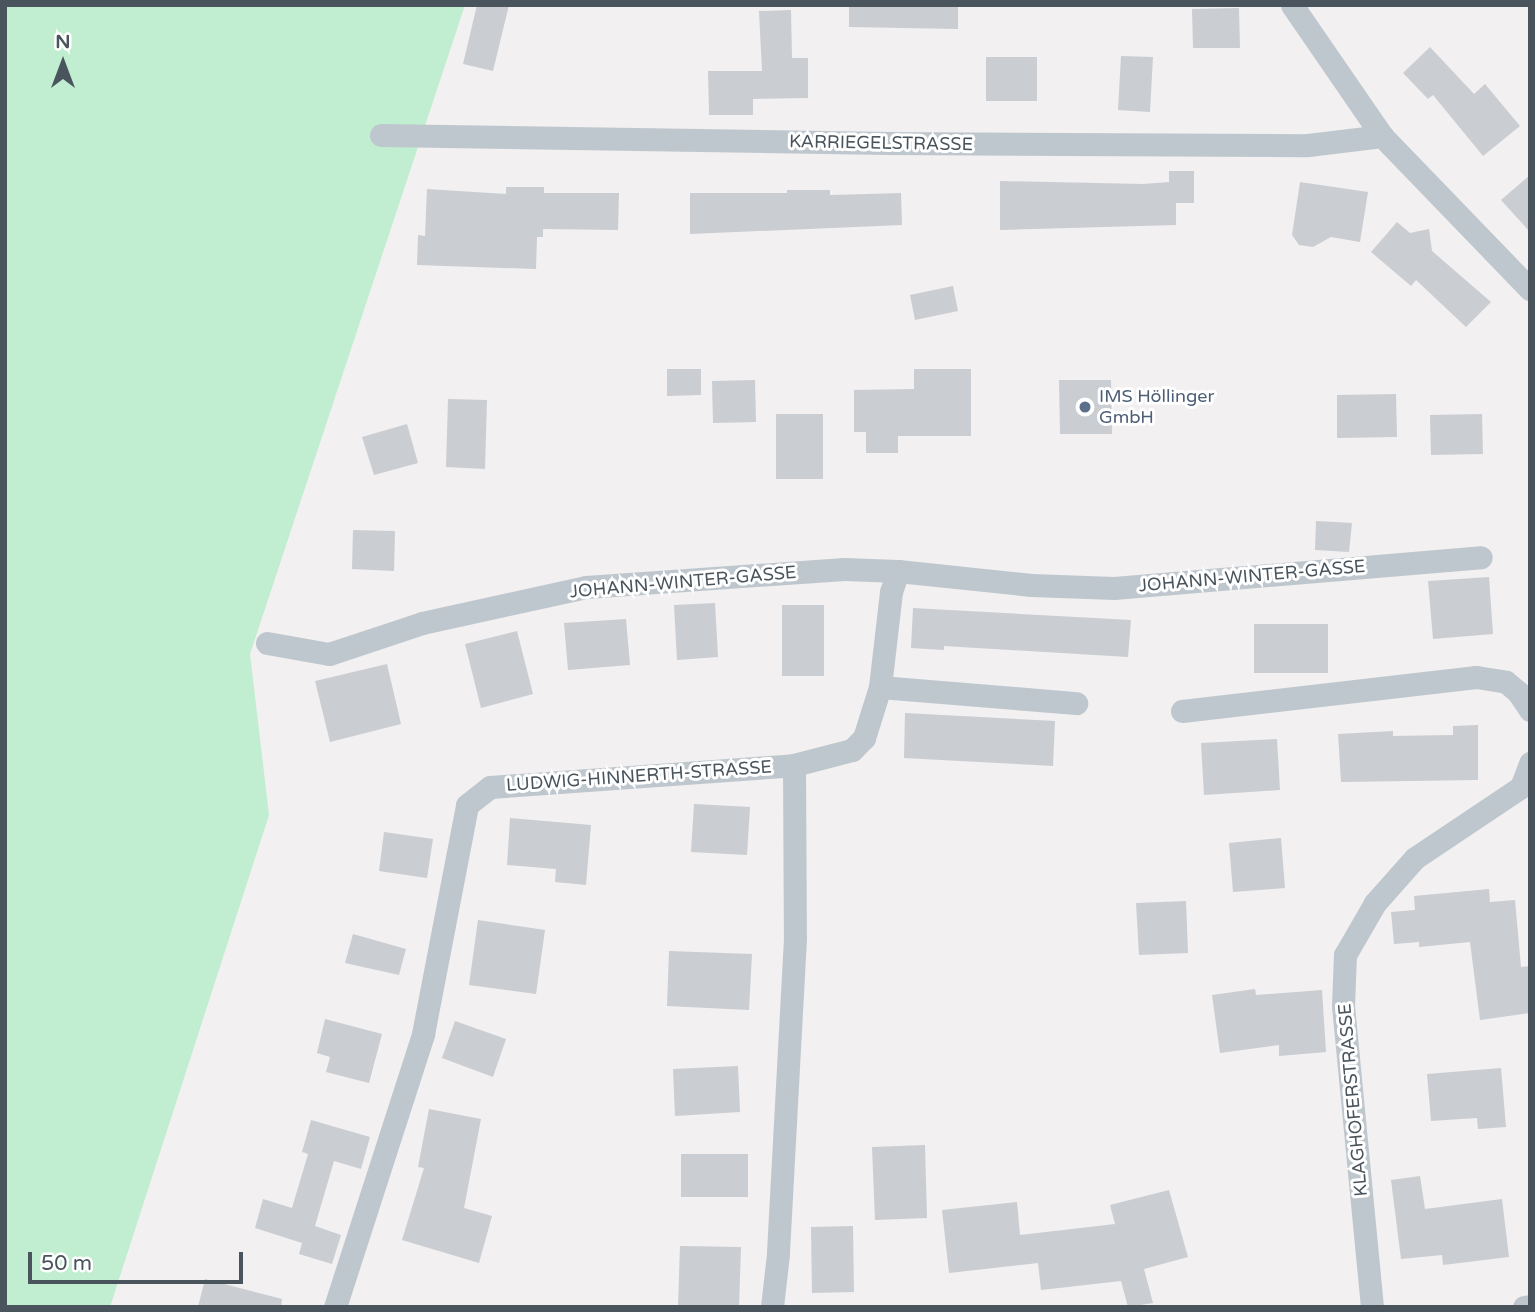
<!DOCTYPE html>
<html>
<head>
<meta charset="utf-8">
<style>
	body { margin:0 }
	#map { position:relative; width:1535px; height:1312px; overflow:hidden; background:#f2f0f0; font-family:"Varela Round",sans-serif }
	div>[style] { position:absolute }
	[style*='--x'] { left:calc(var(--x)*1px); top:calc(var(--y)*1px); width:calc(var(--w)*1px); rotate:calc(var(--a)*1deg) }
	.green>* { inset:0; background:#c1edd0 }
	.building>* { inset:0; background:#cacdd2 }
	.street>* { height:23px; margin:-11.5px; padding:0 11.5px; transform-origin:11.5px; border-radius:11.5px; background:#bfc7ce }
	.dots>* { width:19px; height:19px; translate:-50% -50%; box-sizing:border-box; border:4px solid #fff; border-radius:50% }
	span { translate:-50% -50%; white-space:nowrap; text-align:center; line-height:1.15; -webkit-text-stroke:6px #fff; paint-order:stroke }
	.street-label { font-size:18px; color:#49545c }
	.service-label { font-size:18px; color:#4e5e75 }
	.left { translate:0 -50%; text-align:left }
	.frame { position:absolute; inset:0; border:7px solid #49545c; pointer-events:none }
	.north { position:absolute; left:28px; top:28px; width:70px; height:70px; -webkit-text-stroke:5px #fff; paint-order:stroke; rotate:0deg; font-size:19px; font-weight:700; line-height:28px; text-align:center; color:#49545c }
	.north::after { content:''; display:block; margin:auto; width:24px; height:32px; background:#49545c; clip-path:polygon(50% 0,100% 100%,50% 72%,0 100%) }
	.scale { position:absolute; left:28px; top:1252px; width:215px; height:32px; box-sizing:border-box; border:4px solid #49545c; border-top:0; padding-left:9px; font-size:21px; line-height:24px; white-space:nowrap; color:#49545c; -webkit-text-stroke:5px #fff; paint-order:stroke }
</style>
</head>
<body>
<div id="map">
	<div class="green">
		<div style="clip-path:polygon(5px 5px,465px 5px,250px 654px,269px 815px,110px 1307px,5px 1307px)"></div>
	</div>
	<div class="building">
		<div style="clip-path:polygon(477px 5px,509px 5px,493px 71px,463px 64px)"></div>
		<div style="clip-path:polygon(849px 5px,958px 5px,958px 29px,849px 27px)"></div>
		<div style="clip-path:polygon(1239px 8px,1240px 48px,1193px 48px,1192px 9px)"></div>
		<div style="clip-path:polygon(791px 10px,792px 58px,808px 58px,808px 98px,753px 99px,753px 115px,709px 115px,708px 71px,762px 71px,759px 11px)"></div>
		<div style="clip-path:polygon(1430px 47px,1474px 94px,1485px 84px,1520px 126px,1483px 156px,1433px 95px,1428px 99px,1403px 73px)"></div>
		<div style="clip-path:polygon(1121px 56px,1153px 57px,1150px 112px,1118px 110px)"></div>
		<div style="clip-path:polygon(986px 57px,1037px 57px,1037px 101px,986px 101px)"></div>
		<div style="clip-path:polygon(1169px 171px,1194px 171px,1194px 203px,1176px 203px,1176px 225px,1000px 230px,1000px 181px,1143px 184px,1169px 182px)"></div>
		<div style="clip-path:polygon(1530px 175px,1530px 232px,1501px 200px)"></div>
		<div style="clip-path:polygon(1300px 182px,1368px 192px,1360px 242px,1331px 237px,1313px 247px,1299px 245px,1292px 235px)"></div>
		<div style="clip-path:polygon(506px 187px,544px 187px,544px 193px,619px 193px,618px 230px,543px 229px,543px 237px,537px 237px,536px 269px,417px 265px,418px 235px,425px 236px,427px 189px,506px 194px)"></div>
		<div style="clip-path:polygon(787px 190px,830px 190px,830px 195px,901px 193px,902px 225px,690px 234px,690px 193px,787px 193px)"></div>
		<div style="clip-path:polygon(1397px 222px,1410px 233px,1429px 229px,1432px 251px,1491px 302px,1466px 327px,1416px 280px,1411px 286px,1371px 252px)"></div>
		<div style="clip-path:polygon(953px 286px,958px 311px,915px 320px,910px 295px)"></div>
		<div style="clip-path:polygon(667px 369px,701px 369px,701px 395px,667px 396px)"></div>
		<div style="clip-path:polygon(914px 369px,971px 369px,971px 436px,898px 436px,898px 453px,866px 453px,866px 432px,854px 432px,854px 390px,914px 389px)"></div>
		<div style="clip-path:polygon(755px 380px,756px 422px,713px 423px,712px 381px)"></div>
		<div style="clip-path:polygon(1059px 380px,1111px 380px,1112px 434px,1060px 434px)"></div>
		<div style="clip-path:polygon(1396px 394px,1397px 437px,1337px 438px,1337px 395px)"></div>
		<div style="clip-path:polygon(448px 399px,487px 400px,485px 469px,446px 467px)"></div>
		<div style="clip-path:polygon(776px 414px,823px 414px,823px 479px,776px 479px)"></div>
		<div style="clip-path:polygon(1482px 414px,1483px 454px,1431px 455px,1430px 415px)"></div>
		<div style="clip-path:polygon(407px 424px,418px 463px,374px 475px,362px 437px)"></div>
		<div style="clip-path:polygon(1316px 521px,1352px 523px,1349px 552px,1315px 550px)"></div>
		<div style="clip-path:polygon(353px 530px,395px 531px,394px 571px,352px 569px)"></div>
		<div style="clip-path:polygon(1489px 577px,1493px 634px,1433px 639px,1428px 581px)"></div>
		<div style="clip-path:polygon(715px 603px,718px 657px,677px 660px,674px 605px)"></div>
		<div style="clip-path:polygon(782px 605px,824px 605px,824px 676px,782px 676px)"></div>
		<div style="clip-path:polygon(913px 608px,1131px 620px,1128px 657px,944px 646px,944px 650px,911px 648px)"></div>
		<div style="clip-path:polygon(626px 619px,630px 665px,568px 670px,564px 623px)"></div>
		<div style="clip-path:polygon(1254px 624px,1328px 624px,1328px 673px,1254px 673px)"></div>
		<div style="clip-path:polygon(517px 631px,533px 694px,481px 708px,465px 644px)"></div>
		<div style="clip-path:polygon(387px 664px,401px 724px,330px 742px,315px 681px)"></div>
		<div style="clip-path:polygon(905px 713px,1055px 721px,1053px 766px,904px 758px)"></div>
		<div style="clip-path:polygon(1478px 725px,1478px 780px,1341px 782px,1338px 734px,1393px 731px,1393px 736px,1453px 735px,1453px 726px)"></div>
		<div style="clip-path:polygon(1277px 739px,1280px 790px,1204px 795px,1201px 743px)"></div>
		<div style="clip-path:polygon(694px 804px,750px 807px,747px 855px,691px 852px)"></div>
		<div style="clip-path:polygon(510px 818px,591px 825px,586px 885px,555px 882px,556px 869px,507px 865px)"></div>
		<div style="clip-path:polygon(384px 832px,433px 839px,427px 878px,379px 871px)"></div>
		<div style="clip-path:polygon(1281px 838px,1285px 888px,1233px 892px,1229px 843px)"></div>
		<div style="clip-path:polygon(1489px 889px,1490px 902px,1515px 900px,1521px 967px,1530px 966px,1530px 1013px,1480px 1020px,1470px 942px,1419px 947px,1419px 942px,1394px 944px,1391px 912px,1415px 910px,1414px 896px)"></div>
		<div style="clip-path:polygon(1186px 901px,1188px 953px,1139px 955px,1136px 903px)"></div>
		<div style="clip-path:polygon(478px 920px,545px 930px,536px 994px,469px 985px)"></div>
		<div style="clip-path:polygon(353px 934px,406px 949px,399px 975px,345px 963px)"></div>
		<div style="clip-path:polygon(669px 951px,752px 954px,749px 1010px,667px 1006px)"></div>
		<div style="clip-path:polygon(1255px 989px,1256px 995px,1322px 990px,1326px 1052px,1279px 1056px,1279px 1045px,1220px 1053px,1212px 995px)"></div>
		<div style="clip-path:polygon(325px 1019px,382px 1034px,369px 1083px,326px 1072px,330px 1057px,317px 1053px)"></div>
		<div style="clip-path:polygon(455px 1021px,506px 1039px,493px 1077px,442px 1058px)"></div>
		<div style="clip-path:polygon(738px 1066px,740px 1112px,675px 1116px,673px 1069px)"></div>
		<div style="clip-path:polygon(1501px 1068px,1506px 1127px,1478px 1129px,1477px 1118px,1431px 1121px,1427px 1074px)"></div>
		<div style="clip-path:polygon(429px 1109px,481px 1119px,464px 1208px,492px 1216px,479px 1263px,402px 1240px,424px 1168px,418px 1167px)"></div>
		<div style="clip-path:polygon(311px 1120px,370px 1137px,361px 1169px,334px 1161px,315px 1226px,341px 1235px,332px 1264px,299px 1254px,302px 1243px,255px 1228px,263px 1199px,292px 1208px,308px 1154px,302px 1152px)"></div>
		<div style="clip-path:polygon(925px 1145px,927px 1218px,875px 1220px,872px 1147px)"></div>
		<div style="clip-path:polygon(681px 1154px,748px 1154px,748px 1197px,681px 1197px)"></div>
		<div style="clip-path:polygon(1420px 1176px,1425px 1209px,1502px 1199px,1509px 1257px,1443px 1265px,1442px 1255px,1401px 1259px,1391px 1180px)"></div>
		<div style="clip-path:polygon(1169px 1190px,1188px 1257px,1144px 1269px,1153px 1303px,1128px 1307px,1121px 1281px,1041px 1290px,1038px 1263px,949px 1273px,942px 1210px,1017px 1202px,1020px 1235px,1115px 1224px,1110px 1205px)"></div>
		<div style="clip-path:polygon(853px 1226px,854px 1292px,812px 1293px,811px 1227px)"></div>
		<div style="clip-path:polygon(680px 1246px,741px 1247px,739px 1307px,678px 1307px)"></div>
		<div style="clip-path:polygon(205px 1279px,282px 1299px,281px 1307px,198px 1307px)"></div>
	</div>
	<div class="street">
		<div style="--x:1292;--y:5;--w:159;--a:55.5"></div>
		<div style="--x:1382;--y:136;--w:213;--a:46"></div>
		<div style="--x:381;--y:135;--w:507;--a:0.9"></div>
		<div style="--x:888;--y:143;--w:420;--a:0.3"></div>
		<div style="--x:1308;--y:145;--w:75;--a:-6.9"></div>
		<div style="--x:267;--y:643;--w:63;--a:10.1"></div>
		<div style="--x:329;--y:654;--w:98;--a:-18.4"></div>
		<div style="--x:422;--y:623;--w:168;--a:-12.4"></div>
		<div style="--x:586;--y:587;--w:259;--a:-4"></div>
		<div style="--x:844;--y:569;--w:54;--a:2.1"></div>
		<div style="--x:880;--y:687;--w:197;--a:4.7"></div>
		<div style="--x:1182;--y:711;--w:296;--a:-6.6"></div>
		<div style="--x:1476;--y:677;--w:30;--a:9"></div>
		<div style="--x:1506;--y:682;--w:16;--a:40"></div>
		<div style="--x:1518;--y:692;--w:22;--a:56"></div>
		<div style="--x:794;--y:765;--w:60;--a:-14.5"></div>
		<div style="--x:852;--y:750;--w:17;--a:-45"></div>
		<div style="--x:864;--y:738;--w:53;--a:-72.6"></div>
		<div style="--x:880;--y:687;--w:96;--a:-83.4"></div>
		<div style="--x:891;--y:592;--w:22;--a:-72"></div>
		<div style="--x:898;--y:571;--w:134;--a:6"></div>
		<div style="--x:1031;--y:585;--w:83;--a:2.1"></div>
		<div style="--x:1114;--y:588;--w:368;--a:-4.8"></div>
		<div style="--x:335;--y:1307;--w:287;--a:-72.1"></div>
		<div style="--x:423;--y:1034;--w:233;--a:-79.1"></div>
		<div style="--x:467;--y:805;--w:29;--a:-38"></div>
		<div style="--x:490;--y:787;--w:305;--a:-4.1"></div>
		<div style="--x:794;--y:765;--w:173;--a:89.7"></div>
		<div style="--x:795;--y:938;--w:316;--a:93.1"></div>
		<div style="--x:778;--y:1254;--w:53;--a:96.5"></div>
		<div style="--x:1372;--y:1307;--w:302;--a:-95.5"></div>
		<div style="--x:1343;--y:1006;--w:51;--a:-87.8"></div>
		<div style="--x:1345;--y:955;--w:60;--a:-60"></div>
		<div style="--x:1375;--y:903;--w:60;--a:-48.4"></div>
		<div style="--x:1415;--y:858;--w:128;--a:-33.8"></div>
		<div style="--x:1521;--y:787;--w:26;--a:-69"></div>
		<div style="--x:1524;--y:1307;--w:6;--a:-9"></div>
	</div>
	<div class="dots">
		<div style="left:1085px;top:407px;background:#5c6f8a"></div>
	</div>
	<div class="street-label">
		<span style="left:881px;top:143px;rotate:1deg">KARRIEGELSTRASSE</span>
		<span style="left:1252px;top:576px;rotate:-5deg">JOHANN-WINTER-GASSE</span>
		<span style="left:683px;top:582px;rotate:-5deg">JOHANN-WINTER-GASSE</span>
		<span style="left:639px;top:776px;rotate:-4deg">LUDWIG-HINNERTH-STRASSE</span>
		<span style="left:1353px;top:1100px;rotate:-95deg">KLAGHOFERSTRASSE</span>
	</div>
	<div class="service-label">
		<span class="left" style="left:1099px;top:407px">IMS Höllinger<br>GmbH</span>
	</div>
	<div class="frame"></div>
	<div class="north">N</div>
	<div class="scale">50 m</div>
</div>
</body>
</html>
